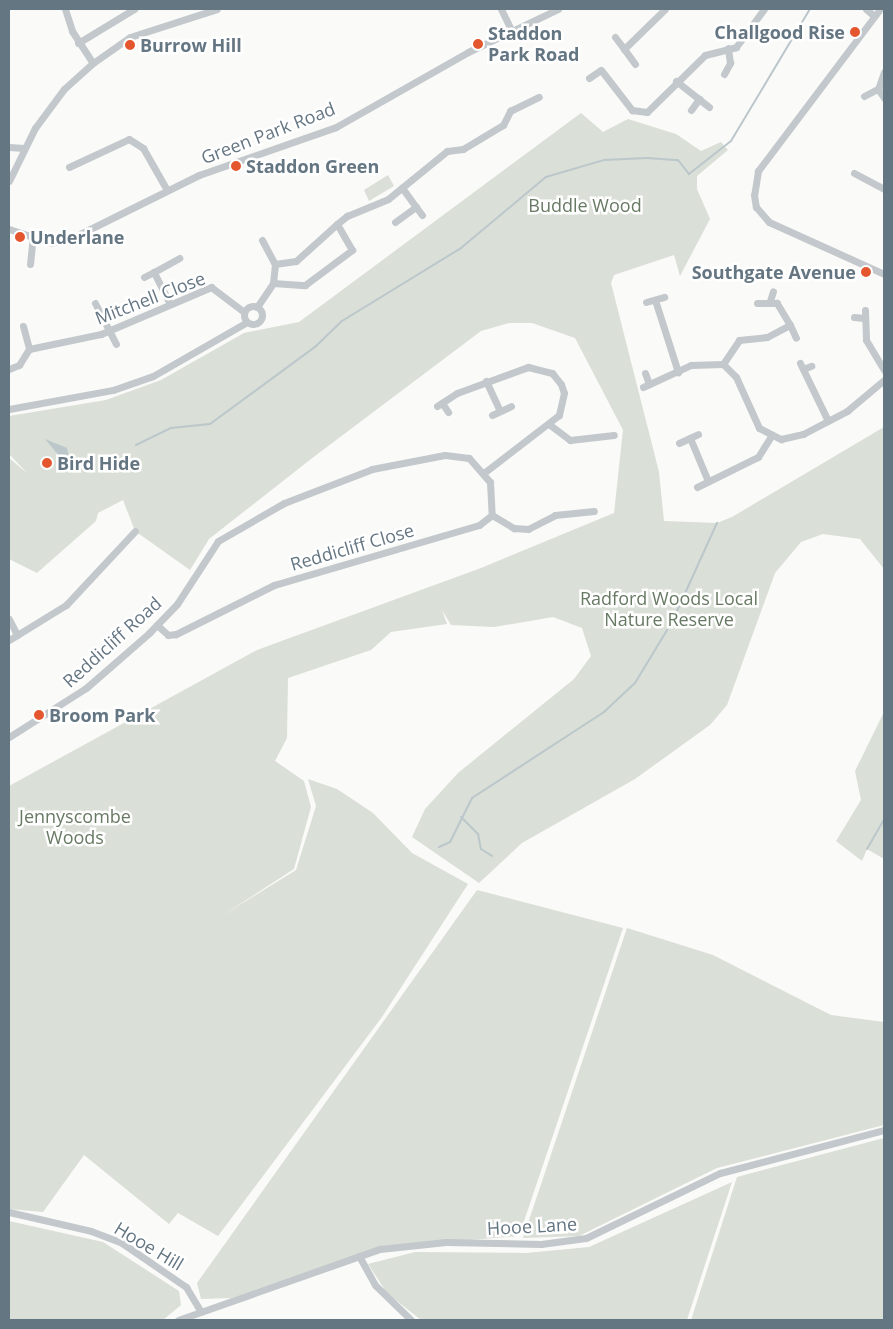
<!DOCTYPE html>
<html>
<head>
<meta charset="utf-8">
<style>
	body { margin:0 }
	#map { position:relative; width:893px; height:1329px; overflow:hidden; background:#fafaf8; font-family:"Open Sans",sans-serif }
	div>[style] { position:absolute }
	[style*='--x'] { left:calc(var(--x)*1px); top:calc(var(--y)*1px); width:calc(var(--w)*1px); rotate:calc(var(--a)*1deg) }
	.green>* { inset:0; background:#dadfd7 }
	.water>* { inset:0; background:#bbc7cb }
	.stream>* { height:2px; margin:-1px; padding:0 1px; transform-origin:1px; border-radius:1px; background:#bbc7cb }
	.minor>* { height:7px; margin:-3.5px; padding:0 3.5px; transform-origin:3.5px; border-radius:3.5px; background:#c3c8cc }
	.minor>.ring { margin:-3.5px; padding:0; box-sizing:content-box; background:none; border:7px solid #c3c8cc; border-radius:50% }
	.dots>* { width:14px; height:14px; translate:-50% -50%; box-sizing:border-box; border:2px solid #fff; border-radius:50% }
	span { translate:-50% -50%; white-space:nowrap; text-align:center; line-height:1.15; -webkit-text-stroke:5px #fff; paint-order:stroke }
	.poi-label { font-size:18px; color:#657683; font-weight:700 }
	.right { translate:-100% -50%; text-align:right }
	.left { translate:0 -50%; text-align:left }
	.street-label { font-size:18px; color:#657683 }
	.park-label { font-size:18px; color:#687a64 }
	.frame { position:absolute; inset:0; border:10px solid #657683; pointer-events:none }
</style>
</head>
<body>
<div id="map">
	<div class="green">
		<div style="clip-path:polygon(581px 113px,603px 132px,628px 119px,676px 134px,701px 151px,721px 142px,728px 150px,697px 176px,697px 189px,710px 219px,680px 276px,674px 255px,614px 275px,611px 283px,659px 472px,664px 521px,717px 523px,732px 517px,884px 427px,884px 569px,860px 539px,823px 534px,801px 542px,775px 573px,727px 705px,710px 725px,635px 779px,522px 843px,479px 883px,412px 837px,425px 809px,458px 773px,574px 679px,591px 656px,582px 628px,553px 617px,494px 627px,451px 625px,442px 610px,447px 624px,391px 632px,371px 650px,288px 678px,287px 738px,275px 761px,304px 781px,311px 807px,294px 869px,220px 917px,296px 870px,316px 806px,308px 779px,337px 789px,373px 813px,412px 853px,468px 884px,382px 1017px,218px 1236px,178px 1213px,169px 1224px,84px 1155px,43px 1212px,9px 1209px,9px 786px,257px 650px,481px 568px,614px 513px,623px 430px,575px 338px,532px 323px,509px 323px,481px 331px,311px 459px,209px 539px,190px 570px,135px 531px,123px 500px,98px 513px,96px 521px,37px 573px,9px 559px,9px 458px,27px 473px,9px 454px,9px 416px,106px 400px,161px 380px,244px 333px,299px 322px)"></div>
		<div style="clip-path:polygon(388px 175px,394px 186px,369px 201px,364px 190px)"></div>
		<div style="clip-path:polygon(884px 712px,884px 859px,867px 849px,862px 861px,836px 841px,861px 800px,855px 771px)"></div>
		<div style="clip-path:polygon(477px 890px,623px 928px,519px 1236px,379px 1247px,232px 1298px,201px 1299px,197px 1283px)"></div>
		<div style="clip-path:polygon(627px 928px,713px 955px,831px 1015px,884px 1022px,884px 1125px,717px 1168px,579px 1236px,523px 1238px)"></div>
		<div style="clip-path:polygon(884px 1138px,884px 1320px,691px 1320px,737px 1177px)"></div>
		<div style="clip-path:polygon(732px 1182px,687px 1320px,421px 1320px,387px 1293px,368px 1264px,415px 1252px,526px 1253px,589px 1247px)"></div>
		<div style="clip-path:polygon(9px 1221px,103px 1242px,179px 1291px,181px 1305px,163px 1320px,9px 1320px)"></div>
	</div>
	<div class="water">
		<div style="clip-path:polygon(45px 439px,67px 448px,69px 458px,61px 458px)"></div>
	</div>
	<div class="stream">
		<div style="--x:136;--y:445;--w:39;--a:-26"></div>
		<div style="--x:171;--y:428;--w:39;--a:-6"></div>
		<div style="--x:210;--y:424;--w:132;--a:-36.3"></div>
		<div style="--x:316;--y:346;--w:36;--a:-44"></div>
		<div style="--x:342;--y:321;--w:140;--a:-31.5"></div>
		<div style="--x:461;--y:248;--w:111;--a:-39.9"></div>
		<div style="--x:546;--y:177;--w:60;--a:-16.3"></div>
		<div style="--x:604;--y:160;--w:43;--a:-2.7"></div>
		<div style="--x:647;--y:158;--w:31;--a:4"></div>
		<div style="--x:678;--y:160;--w:18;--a:52"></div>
		<div style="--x:689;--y:174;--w:53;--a:-38.2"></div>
		<div style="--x:731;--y:141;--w:154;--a:-59.1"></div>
		<div style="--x:461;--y:817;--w:24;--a:45"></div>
		<div style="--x:478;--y:834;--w:15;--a:79"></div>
		<div style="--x:481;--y:849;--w:13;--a:32"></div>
		<div style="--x:439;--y:847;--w:12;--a:-24"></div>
		<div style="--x:450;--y:842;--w:49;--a:-63.4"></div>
		<div style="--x:472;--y:798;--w:158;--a:-33.1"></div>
		<div style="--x:604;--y:712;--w:42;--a:-43.1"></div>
		<div style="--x:635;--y:683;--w:71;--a:-58.8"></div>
		<div style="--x:672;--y:622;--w:109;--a:-65.6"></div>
		<div style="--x:867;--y:849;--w:34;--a:-60"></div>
	</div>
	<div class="minor">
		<div style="--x:65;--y:9;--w:23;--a:72"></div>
		<div style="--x:72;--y:31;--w:38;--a:57"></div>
		<div style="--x:501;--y:9;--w:25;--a:64"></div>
		<div style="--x:866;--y:9;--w:11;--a:41"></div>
		<div style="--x:880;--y:9;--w:203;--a:127"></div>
		<div style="--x:758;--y:171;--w:24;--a:99"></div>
		<div style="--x:754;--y:195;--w:12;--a:81"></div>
		<div style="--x:756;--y:207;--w:20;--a:49"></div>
		<div style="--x:769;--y:222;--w:126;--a:24.3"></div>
		<div style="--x:615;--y:37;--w:15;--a:53"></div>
		<div style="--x:78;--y:43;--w:66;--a:-31.3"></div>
		<div style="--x:635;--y:64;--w:19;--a:-126"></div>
		<div style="--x:624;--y:49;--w:57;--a:-44.3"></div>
		<div style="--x:884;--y:72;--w:18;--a:109"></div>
		<div style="--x:878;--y:89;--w:11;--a:56"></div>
		<div style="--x:724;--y:74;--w:13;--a:-61"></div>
		<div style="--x:730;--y:63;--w:15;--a:-98"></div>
		<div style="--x:589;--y:78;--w:14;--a:-34"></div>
		<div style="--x:601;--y:70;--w:51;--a:52.2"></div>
		<div style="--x:632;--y:110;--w:15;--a:8"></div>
		<div style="--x:647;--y:112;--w:81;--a:-44.5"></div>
		<div style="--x:705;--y:55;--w:32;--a:-14"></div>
		<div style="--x:736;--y:47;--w:47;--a:-53.6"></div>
		<div style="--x:676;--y:81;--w:42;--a:38.2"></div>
		<div style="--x:864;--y:96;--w:16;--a:-27"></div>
		<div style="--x:691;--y:110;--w:14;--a:-54"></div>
		<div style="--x:9;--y:147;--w:15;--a:4"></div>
		<div style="--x:69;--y:167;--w:66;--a:-25"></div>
		<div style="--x:129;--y:139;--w:17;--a:33"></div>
		<div style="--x:143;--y:148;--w:48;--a:60.3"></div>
		<div style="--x:854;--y:173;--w:34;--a:28"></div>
		<div style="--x:9;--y:181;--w:59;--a:-63.9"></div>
		<div style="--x:35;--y:128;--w:49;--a:-53.4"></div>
		<div style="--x:64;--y:89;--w:39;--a:-42"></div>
		<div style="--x:93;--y:63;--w:45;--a:-35.1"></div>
		<div style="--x:130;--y:37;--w:91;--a:-17.8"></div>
		<div style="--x:416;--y:207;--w:10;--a:53"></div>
		<div style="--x:395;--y:222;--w:26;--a:-36"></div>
		<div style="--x:416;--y:207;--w:24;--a:-126"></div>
		<div style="--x:9;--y:229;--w:44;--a:18.4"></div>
		<div style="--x:51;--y:243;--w:24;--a:-15"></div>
		<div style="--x:74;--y:237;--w:140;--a:-26.4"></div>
		<div style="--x:199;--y:175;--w:145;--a:-19.3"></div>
		<div style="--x:336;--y:127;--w:152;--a:-29.6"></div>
		<div style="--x:468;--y:52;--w:100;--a:-25.5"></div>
		<div style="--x:262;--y:240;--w:27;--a:62"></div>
		<div style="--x:30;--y:264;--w:27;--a:-84"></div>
		<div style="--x:144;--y:277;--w:11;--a:-27"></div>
		<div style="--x:273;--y:283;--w:19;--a:-84"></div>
		<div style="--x:275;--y:264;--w:21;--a:-8"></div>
		<div style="--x:296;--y:261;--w:55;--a:-42.1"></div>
		<div style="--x:655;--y:300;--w:76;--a:72.3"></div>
		<div style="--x:770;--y:301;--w:10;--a:-73"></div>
		<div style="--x:646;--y:302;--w:19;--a:-16"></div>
		<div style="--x:95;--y:303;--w:46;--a:62.9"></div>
		<div style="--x:170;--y:304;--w:36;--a:-117"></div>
		<div style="--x:154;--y:272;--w:29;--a:-29"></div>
		<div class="ring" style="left:244px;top:306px;width:11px;height:11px"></div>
		<div style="--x:257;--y:307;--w:29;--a:-56"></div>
		<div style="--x:273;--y:283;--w:32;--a:4"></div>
		<div style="--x:305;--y:285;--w:59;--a:-36.7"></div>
		<div style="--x:352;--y:250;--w:30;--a:-120"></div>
		<div style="--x:337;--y:224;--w:13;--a:-39"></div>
		<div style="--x:347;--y:216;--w:44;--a:-22.5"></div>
		<div style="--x:388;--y:199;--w:76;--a:-39.1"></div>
		<div style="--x:447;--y:151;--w:16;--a:-7"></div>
		<div style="--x:463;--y:149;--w:47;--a:-31"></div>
		<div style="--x:503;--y:125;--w:16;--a:-63"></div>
		<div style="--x:510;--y:111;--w:32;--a:-26"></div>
		<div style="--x:865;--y:310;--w:30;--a:88"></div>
		<div style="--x:866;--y:340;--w:35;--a:59"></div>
		<div style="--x:854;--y:317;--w:10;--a:6"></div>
		<div style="--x:790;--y:325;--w:14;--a:65"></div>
		<div style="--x:23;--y:326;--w:24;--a:75"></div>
		<div style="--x:800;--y:363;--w:64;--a:64.2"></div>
		<div style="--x:723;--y:364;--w:29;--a:-56"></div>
		<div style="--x:739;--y:340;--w:28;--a:-6"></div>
		<div style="--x:767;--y:337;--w:26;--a:-28"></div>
		<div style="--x:790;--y:325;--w:26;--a:-121"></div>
		<div style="--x:777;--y:303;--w:20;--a:180"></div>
		<div style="--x:9;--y:369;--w:11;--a:-22"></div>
		<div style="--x:19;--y:365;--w:19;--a:-58"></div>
		<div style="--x:29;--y:349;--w:74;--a:-11.8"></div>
		<div style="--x:101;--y:334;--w:120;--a:-23.1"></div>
		<div style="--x:211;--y:287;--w:41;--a:37.1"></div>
		<div style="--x:803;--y:369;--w:9;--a:-21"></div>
		<div style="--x:645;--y:373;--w:12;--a:70"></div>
		<div style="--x:486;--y:381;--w:33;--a:65"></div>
		<div style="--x:643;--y:387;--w:53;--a:-24.6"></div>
		<div style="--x:691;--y:365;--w:32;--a:-2"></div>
		<div style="--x:723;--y:364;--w:18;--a:45"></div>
		<div style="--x:736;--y:377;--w:56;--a:65.7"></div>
		<div style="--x:759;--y:428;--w:25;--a:27"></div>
		<div style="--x:781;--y:439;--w:23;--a:-13"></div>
		<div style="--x:803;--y:434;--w:50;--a:-27.6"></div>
		<div style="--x:847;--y:411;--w:48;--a:-40"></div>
		<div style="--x:442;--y:403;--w:11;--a:56"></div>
		<div style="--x:437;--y:406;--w:24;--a:-33"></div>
		<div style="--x:457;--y:393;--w:76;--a:-20.1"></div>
		<div style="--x:528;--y:367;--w:25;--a:14"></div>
		<div style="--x:552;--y:373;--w:14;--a:51"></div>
		<div style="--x:561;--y:384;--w:9;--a:72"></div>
		<div style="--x:564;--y:393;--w:23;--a:103"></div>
		<div style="--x:559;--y:415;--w:93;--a:142.4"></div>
		<div style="--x:9;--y:409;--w:106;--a:-10.4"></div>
		<div style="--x:113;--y:390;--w:42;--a:-19.3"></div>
		<div style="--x:153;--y:376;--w:108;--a:-29.9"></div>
		<div style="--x:492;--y:415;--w:21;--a:-25"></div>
		<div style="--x:550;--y:425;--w:25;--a:37"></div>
		<div style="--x:570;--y:440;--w:44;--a:-6.5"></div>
		<div style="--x:690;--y:438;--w:47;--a:67.3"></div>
		<div style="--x:679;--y:443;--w:21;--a:-25"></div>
		<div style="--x:697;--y:487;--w:68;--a:-26.2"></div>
		<div style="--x:758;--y:457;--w:25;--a:-58"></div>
		<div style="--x:492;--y:515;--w:26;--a:31"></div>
		<div style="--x:514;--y:528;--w:14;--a:4"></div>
		<div style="--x:528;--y:529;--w:30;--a:-27"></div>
		<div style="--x:555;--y:515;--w:39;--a:-6"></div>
		<div style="--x:9;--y:619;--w:18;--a:63"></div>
		<div style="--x:9;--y:640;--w:67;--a:-31.6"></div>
		<div style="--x:66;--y:605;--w:101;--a:-47"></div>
		<div style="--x:9;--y:737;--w:91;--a:-32.5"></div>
		<div style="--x:86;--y:688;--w:84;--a:-41.1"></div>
		<div style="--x:149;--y:633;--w:40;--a:-46"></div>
		<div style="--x:177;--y:604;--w:75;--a:-56.9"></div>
		<div style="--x:218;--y:541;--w:76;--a:-29.9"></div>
		<div style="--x:284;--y:503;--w:94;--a:-21.1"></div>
		<div style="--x:372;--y:469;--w:74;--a:-10.9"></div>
		<div style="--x:445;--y:455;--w:24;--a:7"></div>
		<div style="--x:469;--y:458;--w:32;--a:49"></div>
		<div style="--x:490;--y:482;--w:33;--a:87"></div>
		<div style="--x:492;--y:515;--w:16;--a:142"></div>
		<div style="--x:479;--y:525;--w:214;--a:163.7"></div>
		<div style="--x:274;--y:585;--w:110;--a:153.4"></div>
		<div style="--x:176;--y:634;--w:8;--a:173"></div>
		<div style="--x:168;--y:635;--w:15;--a:-138"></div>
		<div style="--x:9;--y:1212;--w:84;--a:13"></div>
		<div style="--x:91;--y:1231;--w:33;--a:21"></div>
		<div style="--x:122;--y:1243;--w:78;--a:34.5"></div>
		<div style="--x:186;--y:1287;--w:29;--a:59"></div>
		<div style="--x:359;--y:1256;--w:33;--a:61"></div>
		<div style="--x:375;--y:1285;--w:50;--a:44.2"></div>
		<div style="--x:178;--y:1320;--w:214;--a:-19.4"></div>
		<div style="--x:380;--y:1249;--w:66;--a:-6.1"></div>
		<div style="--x:446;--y:1242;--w:95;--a:1.2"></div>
		<div style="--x:541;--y:1244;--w:45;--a:-7.6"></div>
		<div style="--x:586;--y:1238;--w:149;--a:-25.9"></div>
		<div style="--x:720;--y:1173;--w:170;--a:-14.7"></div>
	</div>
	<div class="dots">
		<div style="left:855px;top:32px;background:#e4572e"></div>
		<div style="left:478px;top:44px;background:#e4572e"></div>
		<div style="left:130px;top:45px;background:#e4572e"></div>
		<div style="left:236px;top:166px;background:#e4572e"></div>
		<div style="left:20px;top:237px;background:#e4572e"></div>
		<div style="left:866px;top:272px;background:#e4572e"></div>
		<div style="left:47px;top:463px;background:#e4572e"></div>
		<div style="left:39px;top:715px;background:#e4572e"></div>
	</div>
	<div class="poi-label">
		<span class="right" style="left:845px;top:32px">Challgood Rise</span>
		<span class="left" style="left:488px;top:44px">Staddon<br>Park Road</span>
		<span class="left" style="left:140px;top:45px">Burrow Hill</span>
		<span class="left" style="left:246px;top:166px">Staddon Green</span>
		<span class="left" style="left:30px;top:237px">Underlane</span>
		<span class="right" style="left:856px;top:272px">Southgate Avenue</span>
		<span class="left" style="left:57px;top:463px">Bird Hide</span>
		<span class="left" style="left:49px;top:715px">Broom Park</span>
	</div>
	<div class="street-label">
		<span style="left:268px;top:133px;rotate:-21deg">Green Park Road</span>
		<span style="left:150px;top:298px;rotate:-21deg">Mitchell Close</span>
		<span style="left:352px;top:547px;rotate:-16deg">Reddicliff Close</span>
		<span style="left:112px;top:642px;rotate:-42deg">Reddicliff Road</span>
		<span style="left:532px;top:1226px;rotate:-3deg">Hooe Lane</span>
		<span style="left:149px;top:1246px;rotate:31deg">Hooe Hill</span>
	</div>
	<div class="park-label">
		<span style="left:585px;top:205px">Buddle Wood</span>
		<span style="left:669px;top:609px">Radford Woods Local<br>Nature Reserve</span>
		<span style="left:75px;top:827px">Jennyscombe<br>Woods</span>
	</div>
	<div class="frame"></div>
</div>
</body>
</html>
